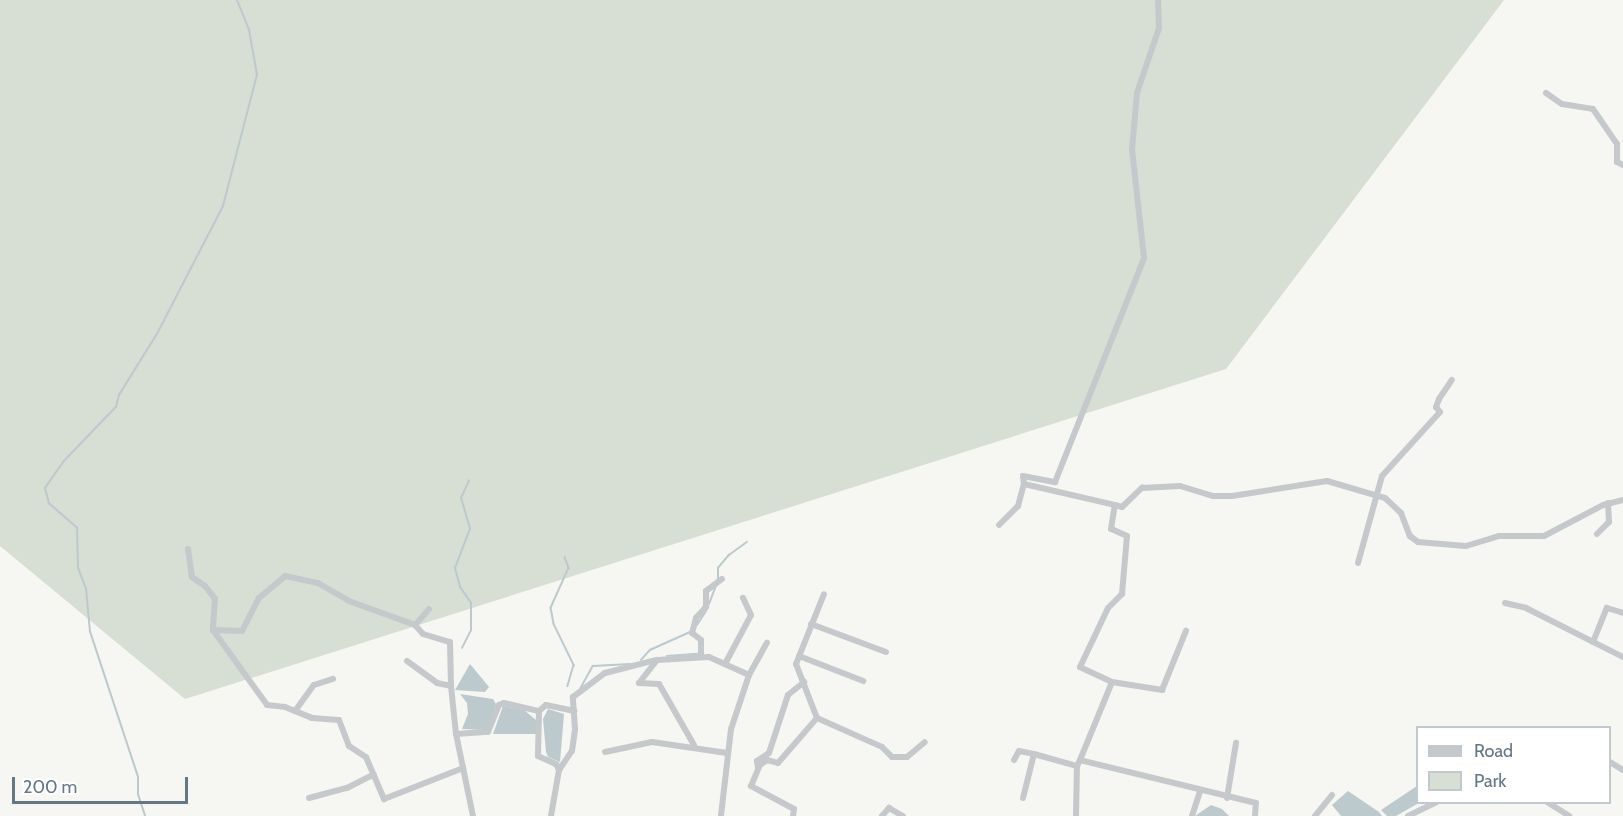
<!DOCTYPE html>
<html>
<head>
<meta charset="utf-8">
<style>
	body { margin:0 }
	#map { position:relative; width:1623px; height:816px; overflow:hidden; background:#f6f6f2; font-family:Cabin,sans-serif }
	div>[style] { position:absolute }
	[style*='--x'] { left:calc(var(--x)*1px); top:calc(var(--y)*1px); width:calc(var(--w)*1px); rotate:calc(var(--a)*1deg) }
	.green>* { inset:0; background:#d7ded3 }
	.water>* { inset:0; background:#bcc9cd }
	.stream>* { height:1.5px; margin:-0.75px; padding:0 0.75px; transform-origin:0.75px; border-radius:0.75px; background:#bcc9cd }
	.minor>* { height:6px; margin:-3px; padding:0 3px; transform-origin:3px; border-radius:3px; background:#c5c9cc }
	span { translate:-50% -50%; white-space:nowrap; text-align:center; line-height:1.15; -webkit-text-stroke:6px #fff; paint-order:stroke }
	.legend { position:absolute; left:1416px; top:726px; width:195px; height:78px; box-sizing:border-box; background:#fff; border:2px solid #c1c9ce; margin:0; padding:8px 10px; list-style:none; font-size:18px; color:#637785 }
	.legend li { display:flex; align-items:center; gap:12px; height:30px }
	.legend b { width:30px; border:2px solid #c1c9ce }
	.scale { position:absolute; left:12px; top:777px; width:176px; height:27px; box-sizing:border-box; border:3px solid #637785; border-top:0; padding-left:8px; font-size:18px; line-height:21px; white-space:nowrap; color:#637785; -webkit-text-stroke:4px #fff; paint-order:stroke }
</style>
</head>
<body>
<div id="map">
	<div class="green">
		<div style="clip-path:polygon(0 0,1504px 0,1226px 369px,185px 699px,0 546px)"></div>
	</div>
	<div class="water">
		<div style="clip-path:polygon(470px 664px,489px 687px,485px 692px,455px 690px)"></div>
		<div style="clip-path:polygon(460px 694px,493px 699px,496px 704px,488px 730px,462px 729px,468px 714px,467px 703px)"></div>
		<div style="clip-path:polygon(503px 706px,524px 710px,536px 720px,536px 734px,493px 734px)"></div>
		<div style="clip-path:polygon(548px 709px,564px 714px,560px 762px,548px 757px,546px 752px,543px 719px)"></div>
		<div style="clip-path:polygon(1417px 786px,1417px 804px,1396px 816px,1387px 816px,1381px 810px)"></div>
		<div style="clip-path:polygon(1348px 791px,1379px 812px,1382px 816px,1341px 816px,1332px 805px)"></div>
		<div style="clip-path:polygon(1211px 805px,1222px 809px,1229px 816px,1195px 816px)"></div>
	</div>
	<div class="stream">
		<div style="--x:565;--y:557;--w:12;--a:70"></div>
		<div style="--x:569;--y:568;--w:44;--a:114.2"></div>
		<div style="--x:551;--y:608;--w:16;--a:79"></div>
		<div style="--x:554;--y:624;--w:46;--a:64"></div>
		<div style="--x:574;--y:665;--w:22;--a:106"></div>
		<div style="--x:718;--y:579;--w:11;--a:-90"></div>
		<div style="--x:718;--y:568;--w:17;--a:-50"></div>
		<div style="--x:729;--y:555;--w:22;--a:-36"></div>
		<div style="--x:709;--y:604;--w:19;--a:-69"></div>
		<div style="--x:697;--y:625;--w:17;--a:-57"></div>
		<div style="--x:462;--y:648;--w:20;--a:-63"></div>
		<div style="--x:471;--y:630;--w:27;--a:-90"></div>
		<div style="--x:471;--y:603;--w:19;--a:-125"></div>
		<div style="--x:460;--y:587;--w:20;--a:-105"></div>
		<div style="--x:455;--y:568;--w:42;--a:-69"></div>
		<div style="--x:470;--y:529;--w:32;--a:-106"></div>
		<div style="--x:461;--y:498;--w:19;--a:-65"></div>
		<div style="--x:667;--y:656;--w:31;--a:-4"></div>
		<div style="--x:641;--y:660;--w:13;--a:-48"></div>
		<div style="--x:650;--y:650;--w:44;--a:-24.2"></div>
		<div style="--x:580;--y:689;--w:26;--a:-61"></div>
		<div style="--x:593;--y:666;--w:37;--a:-3"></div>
		<div style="--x:145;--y:816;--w:22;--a:-108"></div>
		<div style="--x:138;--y:795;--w:18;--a:-90"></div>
		<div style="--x:138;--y:777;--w:153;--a:-108.3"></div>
		<div style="--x:90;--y:632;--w:43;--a:-95.3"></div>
		<div style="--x:86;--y:589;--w:22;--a:-111"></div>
		<div style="--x:78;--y:568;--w:40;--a:-91.4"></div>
		<div style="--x:77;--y:528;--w:37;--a:-139"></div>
		<div style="--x:49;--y:504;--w:16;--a:-104"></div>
		<div style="--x:45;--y:488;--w:32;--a:-55"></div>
		<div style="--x:63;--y:462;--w:76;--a:-46.1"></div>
		<div style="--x:116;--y:407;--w:12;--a:-76"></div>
		<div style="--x:119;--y:395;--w:72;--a:-58.1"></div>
		<div style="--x:157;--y:334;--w:144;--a:-62.7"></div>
		<div style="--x:223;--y:206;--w:135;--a:-75.5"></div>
		<div style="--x:257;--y:75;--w:46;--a:-100.1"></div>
		<div style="--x:249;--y:30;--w:32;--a:-112"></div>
	</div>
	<div class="minor">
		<div style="--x:1546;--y:93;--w:19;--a:35"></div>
		<div style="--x:1562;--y:104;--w:31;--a:9"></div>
		<div style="--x:1593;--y:109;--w:42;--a:55.6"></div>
		<div style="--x:1617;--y:144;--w:18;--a:90"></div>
		<div style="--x:1617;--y:162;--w:7;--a:27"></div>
		<div style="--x:1023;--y:476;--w:33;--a:11"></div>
		<div style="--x:1055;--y:482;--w:241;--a:-68.3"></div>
		<div style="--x:1144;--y:258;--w:109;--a:-96.3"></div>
		<div style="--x:1132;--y:150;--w:57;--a:-85"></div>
		<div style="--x:1137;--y:93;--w:69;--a:-71.3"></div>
		<div style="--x:1159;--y:28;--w:28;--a:-92"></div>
		<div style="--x:1023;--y:476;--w:8;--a:83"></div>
		<div style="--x:1024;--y:484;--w:93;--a:13"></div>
		<div style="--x:999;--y:525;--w:27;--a:-45"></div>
		<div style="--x:1018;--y:506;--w:23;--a:-75"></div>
		<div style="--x:1597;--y:534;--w:17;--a:-45"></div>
		<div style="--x:1609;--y:522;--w:19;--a:-93"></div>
		<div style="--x:188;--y:549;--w:28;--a:82"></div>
		<div style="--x:192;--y:577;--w:16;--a:35"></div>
		<div style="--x:205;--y:586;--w:16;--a:52"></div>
		<div style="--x:215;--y:599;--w:31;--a:94"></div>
		<div style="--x:213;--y:630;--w:92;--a:54.2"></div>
		<div style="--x:267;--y:705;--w:18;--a:6"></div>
		<div style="--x:285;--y:707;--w:29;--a:22"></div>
		<div style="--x:312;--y:718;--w:27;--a:4"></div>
		<div style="--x:339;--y:720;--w:28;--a:69"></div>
		<div style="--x:349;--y:746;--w:20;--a:33"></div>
		<div style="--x:366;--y:757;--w:46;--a:66.8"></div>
		<div style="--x:384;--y:799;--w:85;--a:-21.4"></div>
		<div style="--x:1358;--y:563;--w:90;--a:-74.6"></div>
		<div style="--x:1382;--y:476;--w:86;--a:-47.8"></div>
		<div style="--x:1440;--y:412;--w:6;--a:-129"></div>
		<div style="--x:1436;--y:407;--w:9;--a:-69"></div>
		<div style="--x:1439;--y:399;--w:23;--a:-56"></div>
		<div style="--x:1505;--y:603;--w:22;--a:13"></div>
		<div style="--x:1526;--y:608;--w:109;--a:26.8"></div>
		<div style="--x:429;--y:609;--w:21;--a:131"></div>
		<div style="--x:415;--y:625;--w:12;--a:48"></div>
		<div style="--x:423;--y:634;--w:28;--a:17"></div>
		<div style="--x:450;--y:642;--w:44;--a:88.7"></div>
		<div style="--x:811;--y:624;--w:80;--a:20.5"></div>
		<div style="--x:214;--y:630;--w:28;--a:2"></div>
		<div style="--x:242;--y:631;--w:37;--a:-63"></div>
		<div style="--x:259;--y:598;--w:34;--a:-40"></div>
		<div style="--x:285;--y:576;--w:34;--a:12"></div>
		<div style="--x:318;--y:583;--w:36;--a:30"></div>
		<div style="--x:349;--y:601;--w:70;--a:20"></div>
		<div style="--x:1593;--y:642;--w:37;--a:-68"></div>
		<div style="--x:1607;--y:608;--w:17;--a:17"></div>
		<div style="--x:799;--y:656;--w:69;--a:21.3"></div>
		<div style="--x:701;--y:657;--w:17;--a:-90"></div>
		<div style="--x:701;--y:640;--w:11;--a:-142"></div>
		<div style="--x:692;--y:633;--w:16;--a:-75"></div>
		<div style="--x:696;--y:618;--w:15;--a:-48"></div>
		<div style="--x:706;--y:607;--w:16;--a:-90"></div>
		<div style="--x:706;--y:591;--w:20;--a:-37"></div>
		<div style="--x:407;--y:661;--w:37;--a:36"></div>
		<div style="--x:437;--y:683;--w:14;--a:12"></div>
		<div style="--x:451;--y:686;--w:48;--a:84.1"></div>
		<div style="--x:725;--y:664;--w:55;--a:-62"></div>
		<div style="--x:751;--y:615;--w:19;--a:-115"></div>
		<div style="--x:749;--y:675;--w:37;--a:-61"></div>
		<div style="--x:1112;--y:682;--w:51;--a:9.1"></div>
		<div style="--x:1162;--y:690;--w:64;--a:-67.9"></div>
		<div style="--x:295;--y:711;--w:32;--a:-54"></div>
		<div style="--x:314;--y:685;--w:20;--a:-18"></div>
		<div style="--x:539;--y:711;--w:9;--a:-41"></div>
		<div style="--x:546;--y:705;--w:29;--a:12"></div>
		<div style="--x:817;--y:718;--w:71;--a:24"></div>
		<div style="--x:882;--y:747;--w:14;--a:45"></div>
		<div style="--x:892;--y:757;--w:15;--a:0"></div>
		<div style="--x:907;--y:757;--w:23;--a:-40"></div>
		<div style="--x:694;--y:745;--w:70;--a:-119.8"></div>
		<div style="--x:659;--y:684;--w:20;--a:-177"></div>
		<div style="--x:639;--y:683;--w:29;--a:-52"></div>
		<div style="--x:657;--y:660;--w:52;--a:-3.3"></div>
		<div style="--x:709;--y:657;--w:44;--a:24.2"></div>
		<div style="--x:749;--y:675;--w:57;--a:108.4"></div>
		<div style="--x:731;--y:729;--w:88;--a:96.6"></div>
		<div style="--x:605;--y:752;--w:48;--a:-12"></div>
		<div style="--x:652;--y:742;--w:76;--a:8.3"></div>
		<div style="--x:1014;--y:760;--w:10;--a:-61"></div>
		<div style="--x:1019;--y:751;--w:15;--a:11"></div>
		<div style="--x:1610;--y:762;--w:15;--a:32"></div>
		<div style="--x:758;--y:768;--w:7;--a:-98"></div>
		<div style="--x:757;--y:761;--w:14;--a:-34"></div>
		<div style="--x:769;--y:753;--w:61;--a:-71.9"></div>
		<div style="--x:788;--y:695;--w:21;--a:-39"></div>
		<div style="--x:559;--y:770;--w:23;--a:-56"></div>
		<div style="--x:572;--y:751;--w:22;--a:-82"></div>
		<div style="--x:575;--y:729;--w:32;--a:-94"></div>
		<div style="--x:573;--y:697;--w:40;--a:-37"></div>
		<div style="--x:605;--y:673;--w:53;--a:-14.3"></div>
		<div style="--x:309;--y:798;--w:39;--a:-15"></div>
		<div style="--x:347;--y:788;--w:30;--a:-27"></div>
		<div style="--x:1023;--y:798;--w:45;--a:-76"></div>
		<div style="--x:1034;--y:754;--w:45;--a:15.6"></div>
		<div style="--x:1077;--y:766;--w:7;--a:-63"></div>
		<div style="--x:1227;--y:798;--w:56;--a:-80.7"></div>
		<div style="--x:1547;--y:802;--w:26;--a:32"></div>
		<div style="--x:473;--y:816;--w:84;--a:-101.7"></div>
		<div style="--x:456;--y:734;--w:32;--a:-4"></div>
		<div style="--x:488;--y:732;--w:29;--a:-68"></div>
		<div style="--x:499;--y:705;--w:5;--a:-22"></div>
		<div style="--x:504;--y:703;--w:36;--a:13"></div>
		<div style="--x:539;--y:711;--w:45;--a:91.3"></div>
		<div style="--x:538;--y:756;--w:20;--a:24"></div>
		<div style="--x:556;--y:764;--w:7;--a:63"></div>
		<div style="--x:559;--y:770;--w:47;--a:99.9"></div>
		<div style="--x:793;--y:816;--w:7;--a:-82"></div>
		<div style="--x:794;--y:809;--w:49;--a:-151.9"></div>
		<div style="--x:751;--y:786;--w:23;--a:-67"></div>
		<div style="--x:760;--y:765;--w:9;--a:-36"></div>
		<div style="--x:767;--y:760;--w:11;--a:15"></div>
		<div style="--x:778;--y:763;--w:60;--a:-49.1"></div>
		<div style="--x:817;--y:718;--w:58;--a:-111.3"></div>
		<div style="--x:796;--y:664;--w:75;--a:-68.2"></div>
		<div style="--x:882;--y:816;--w:11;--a:-49"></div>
		<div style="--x:889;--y:808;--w:16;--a:30"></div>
		<div style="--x:1076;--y:816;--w:50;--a:-88.9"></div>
		<div style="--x:1192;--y:816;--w:26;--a:-72"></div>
		<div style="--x:1255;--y:816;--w:13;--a:-86"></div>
		<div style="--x:1256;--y:803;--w:181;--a:-166.3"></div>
		<div style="--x:1080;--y:760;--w:84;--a:-67.7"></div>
		<div style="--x:1112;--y:682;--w:35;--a:-155"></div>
		<div style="--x:1080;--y:667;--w:65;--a:-64.6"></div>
		<div style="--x:1108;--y:608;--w:20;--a:-45"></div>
		<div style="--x:1122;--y:594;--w:58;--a:-85.1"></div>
		<div style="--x:1127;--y:536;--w:17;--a:-156"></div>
		<div style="--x:1111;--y:529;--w:24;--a:-81"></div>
		<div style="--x:1115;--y:505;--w:7;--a:16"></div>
		<div style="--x:1122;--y:507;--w:28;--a:-44"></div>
		<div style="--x:1142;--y:488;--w:38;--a:-3"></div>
		<div style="--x:1180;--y:486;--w:34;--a:17"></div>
		<div style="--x:1213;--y:496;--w:19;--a:0"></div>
		<div style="--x:1232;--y:496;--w:96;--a:-9"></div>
		<div style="--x:1327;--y:481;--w:60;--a:16.3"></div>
		<div style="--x:1385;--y:498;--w:22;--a:43"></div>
		<div style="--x:1401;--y:513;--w:25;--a:69"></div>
		<div style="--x:1410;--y:536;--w:10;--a:37"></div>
		<div style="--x:1418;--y:542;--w:48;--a:4.8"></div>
		<div style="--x:1466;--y:546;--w:34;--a:-17"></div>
		<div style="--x:1499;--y:536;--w:45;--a:0"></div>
		<div style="--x:1544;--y:536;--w:67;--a:-27.7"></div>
		<div style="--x:1603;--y:505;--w:21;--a:-14"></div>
		<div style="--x:1315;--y:816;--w:27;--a:-51"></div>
		<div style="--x:1408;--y:816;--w:32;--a:-26"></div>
	</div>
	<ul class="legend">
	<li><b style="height:8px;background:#c5c9cc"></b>Road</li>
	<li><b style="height:16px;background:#d7ded3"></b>Park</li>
	</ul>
	<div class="scale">200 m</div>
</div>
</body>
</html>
